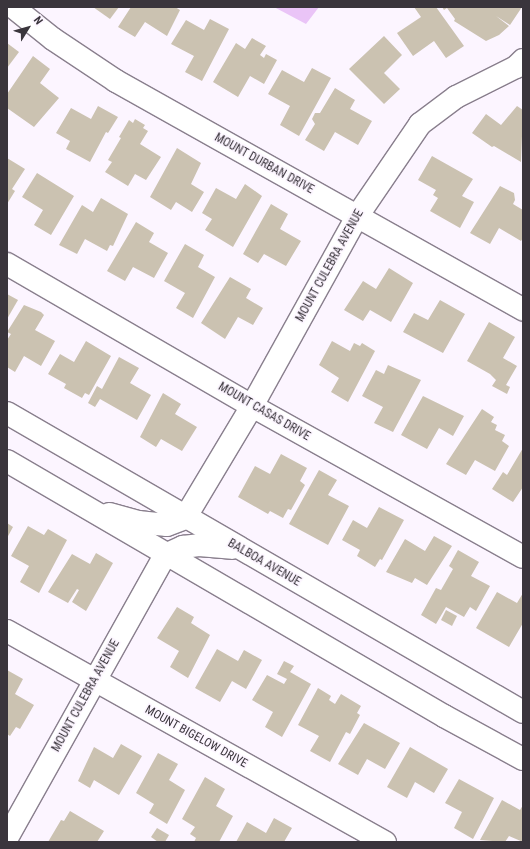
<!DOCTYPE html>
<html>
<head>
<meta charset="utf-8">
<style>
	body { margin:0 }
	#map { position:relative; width:530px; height:849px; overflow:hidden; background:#fcf5ff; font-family:"Roboto Condensed",sans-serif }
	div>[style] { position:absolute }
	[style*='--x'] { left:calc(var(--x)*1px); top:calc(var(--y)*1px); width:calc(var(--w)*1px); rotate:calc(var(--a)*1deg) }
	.green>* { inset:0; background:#eac4f7 }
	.building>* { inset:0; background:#cbc2b1 }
	.roads { filter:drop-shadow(1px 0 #897f8d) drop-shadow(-1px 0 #897f8d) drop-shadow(0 1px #897f8d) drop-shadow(0 -1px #897f8d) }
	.street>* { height:22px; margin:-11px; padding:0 11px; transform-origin:11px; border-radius:11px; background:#fff }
	.secondary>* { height:22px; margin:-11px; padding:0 11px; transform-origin:11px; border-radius:11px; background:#fff }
	.primary>* { height:22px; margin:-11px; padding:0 11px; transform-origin:11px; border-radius:11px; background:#fff }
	span { translate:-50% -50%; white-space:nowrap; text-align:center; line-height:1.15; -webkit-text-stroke:3px #fcf5ff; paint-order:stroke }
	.street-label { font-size:12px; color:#3a353c }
	.frame { position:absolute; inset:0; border:8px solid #3a353c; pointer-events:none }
	.north { position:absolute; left:8px; top:8px; width:40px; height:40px; -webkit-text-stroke:3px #fcf5ff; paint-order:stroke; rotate:53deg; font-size:11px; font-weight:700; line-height:16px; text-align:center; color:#3a353c }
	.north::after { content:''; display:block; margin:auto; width:14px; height:18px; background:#3a353c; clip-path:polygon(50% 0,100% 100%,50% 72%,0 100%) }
</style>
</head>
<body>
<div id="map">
	<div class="green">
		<div style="clip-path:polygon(274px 7px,319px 7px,306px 24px)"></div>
	</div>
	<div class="building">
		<div style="clip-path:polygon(93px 7px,119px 7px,110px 19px)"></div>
		<div style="clip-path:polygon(131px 7px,175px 7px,180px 10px,167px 36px,145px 22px,135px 37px,118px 27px)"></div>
		<div style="clip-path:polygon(414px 7px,436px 7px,464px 46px,446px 58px,434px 41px,413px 56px,397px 33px,421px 17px)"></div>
		<div style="clip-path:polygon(442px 7px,522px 7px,510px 25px,496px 16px,509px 26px,499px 35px,486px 41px,454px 21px,455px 19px,447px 8px,444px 10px)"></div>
		<div style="clip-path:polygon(210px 19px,229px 29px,202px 81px,185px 72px,194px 56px,171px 44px,186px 20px,204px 30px)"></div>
		<div style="clip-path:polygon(384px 36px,402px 55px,384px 73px,400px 89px,384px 104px,349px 69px)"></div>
		<div style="clip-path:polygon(252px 38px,266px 46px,260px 55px,264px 58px,266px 54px,277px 60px,264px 84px,250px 76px,238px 97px,213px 82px,236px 43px,245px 49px)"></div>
		<div style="clip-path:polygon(7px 43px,19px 52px,7px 68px)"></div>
		<div style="clip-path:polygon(33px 56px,50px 69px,40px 83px,59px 98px,34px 127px,7px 108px,7px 94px)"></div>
		<div style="clip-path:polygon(312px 68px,331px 78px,299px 136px,280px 125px,290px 106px,268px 94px,282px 70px,304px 82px)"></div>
		<div style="clip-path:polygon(335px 88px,355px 100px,350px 109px,372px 121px,358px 145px,335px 132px,324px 151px,305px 140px,315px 124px,312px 119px,315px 113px,320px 113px)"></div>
		<div style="clip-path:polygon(98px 106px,118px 117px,108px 133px,106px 132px,90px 162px,66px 149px,70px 141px,56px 133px,71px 108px,91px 119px)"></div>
		<div style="clip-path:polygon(517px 106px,523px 110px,521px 162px,494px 146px,492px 147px,472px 133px,486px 114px,501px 125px)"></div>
		<div style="clip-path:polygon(135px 119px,145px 125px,143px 128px,148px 131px,140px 144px,161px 157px,146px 180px,135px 174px,128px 186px,105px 172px,112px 162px,108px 160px,121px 138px,119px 137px,129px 120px,133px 123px)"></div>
		<div style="clip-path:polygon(177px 148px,201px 163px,191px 184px,204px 192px,192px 212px,176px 202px,171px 210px,150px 197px)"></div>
		<div style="clip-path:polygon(432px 156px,473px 179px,462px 196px,474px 202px,460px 228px,430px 211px,438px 198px,433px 195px,436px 190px,418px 180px)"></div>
		<div style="clip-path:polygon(7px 158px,25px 169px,12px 189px,15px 191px,7px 204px)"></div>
		<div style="clip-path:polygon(37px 173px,74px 196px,51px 235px,34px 225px,43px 210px,22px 197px)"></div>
		<div style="clip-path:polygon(245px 184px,262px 196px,233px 247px,205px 230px,212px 219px,202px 213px,216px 188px,236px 199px)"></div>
		<div style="clip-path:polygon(500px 186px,514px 193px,515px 200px,513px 204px,523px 210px,523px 238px,521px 241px,499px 228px,490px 244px,470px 233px)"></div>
		<div style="clip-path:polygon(101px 198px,128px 214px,113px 246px,110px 245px,107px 251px,85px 239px,77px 254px,59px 245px,82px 205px,93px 212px)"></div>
		<div style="clip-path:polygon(271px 204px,288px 214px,280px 229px,301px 241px,286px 266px,264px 254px,258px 263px,243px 254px)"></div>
		<div style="clip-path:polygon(136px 222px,154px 233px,149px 242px,168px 253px,154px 278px,133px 267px,125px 281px,107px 271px)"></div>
		<div style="clip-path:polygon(185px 244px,204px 255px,198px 267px,215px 277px,193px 318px,176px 308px,185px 293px,164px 281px)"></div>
		<div style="clip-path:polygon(389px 268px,413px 283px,391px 322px,370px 310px,363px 321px,344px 310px,363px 281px,376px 289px)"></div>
		<div style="clip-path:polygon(230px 277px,251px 289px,246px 298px,263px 308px,253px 325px,238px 317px,225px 339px,201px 323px)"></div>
		<div style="clip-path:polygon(7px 294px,18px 300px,7px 319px)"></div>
		<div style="clip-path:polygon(440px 300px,465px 314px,443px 353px,403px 332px,414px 313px,428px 320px)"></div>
		<div style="clip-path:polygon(24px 305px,41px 312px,44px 315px,35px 330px,55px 341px,41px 366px,24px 356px,15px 372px,7px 367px,7px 340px,11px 334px,7px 332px)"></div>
		<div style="clip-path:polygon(489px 322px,515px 337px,503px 358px,517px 366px,506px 385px,510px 387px,507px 394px,492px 386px,496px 380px,490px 374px,467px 361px)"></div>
		<div style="clip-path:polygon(86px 341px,111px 356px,89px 395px,85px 393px,82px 398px,64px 388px,66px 384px,48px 374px,60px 354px,74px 362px)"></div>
		<div style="clip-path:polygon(332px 341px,350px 351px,354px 343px,360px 346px,362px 343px,375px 351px,348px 402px,331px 392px,339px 378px,319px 365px)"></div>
		<div style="clip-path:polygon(119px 357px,139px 368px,130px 383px,151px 395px,137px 420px,100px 399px,95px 407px,88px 403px,97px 386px,102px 389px)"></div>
		<div style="clip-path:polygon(388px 365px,421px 380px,393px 432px,374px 423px,383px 407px,362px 396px,376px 370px,384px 374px)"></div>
		<div style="clip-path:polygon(163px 393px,181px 404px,175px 414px,197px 427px,182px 451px,161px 439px,156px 447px,140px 437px)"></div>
		<div style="clip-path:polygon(423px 396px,464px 416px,453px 436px,439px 428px,427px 449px,401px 435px)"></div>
		<div style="clip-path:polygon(482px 409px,494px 417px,491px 422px,497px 425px,495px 430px,505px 435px,502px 441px,509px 446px,495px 471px,475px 460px,466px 475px,446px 464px)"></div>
		<div style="clip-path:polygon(523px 448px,523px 487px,513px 502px,492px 489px,503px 472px,507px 475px)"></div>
		<div style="clip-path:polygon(281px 454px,307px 468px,300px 481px,305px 485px,291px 510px,288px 509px,283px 518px,270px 511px,268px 514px,238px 497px,255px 466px,270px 474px)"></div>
		<div style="clip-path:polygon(319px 470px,337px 480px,328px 495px,349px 506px,328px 545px,289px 524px)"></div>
		<div style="clip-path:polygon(379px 507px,404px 520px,382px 560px,380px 559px,375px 567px,357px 556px,360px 550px,342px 540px,353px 520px,367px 528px)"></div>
		<div style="clip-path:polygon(7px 523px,13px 527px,7px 538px)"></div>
		<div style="clip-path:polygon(28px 526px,44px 535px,48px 529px,67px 540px,39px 593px,20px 582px,29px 566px,11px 556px)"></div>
		<div style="clip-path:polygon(434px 536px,452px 546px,427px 585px,415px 578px,412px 583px,386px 572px,405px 539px,425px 551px)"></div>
		<div style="clip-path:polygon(458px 550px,479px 562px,471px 576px,490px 586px,476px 611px,470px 607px,464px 617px,446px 607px,436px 624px,421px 615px,436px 588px,441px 590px,453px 569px,449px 566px)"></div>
		<div style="clip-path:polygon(96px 553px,113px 563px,86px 611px,72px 602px,79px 590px,77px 589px,68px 603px,48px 592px,72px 554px,90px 564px)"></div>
		<div style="clip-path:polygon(497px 592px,517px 603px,523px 593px,523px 623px,509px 647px,476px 628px)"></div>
		<div style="clip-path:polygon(177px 607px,194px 617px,191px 623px,210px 635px,188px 678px,170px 667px,179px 651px,157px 638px)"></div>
		<div style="clip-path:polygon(446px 610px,457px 616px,452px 626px,441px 620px)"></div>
		<div style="clip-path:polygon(217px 649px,238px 661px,244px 650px,262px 660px,246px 689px,232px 681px,220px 702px,195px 688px)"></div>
		<div style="clip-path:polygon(284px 661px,294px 666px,290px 672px,311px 684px,282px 737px,265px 727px,273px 712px,252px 700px,267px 675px,284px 684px,287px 679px,277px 674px)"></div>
		<div style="clip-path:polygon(7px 670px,23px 679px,15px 694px,34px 705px,20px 729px,16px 727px,10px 736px,7px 734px)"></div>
		<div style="clip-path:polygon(318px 688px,331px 696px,329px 700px,335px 704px,341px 694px,361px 706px,357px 713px,360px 715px,350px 734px,346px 732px,330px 762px,310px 751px,319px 736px,298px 725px)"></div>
		<div style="clip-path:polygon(364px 723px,400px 743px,385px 769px,367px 759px,358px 775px,338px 764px)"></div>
		<div style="clip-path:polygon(121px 744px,142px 756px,119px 795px,94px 780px,90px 788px,78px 781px,94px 747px,113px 758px)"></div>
		<div style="clip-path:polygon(410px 747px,448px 769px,434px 793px,415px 782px,407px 798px,387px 787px)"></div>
		<div style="clip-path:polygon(158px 753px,178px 764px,169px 780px,185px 790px,167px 824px,149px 813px,154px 804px,136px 793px)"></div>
		<div style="clip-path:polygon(205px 777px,225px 789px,216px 806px,233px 816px,219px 842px,194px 842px,196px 838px,190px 834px,195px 827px,182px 819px)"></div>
		<div style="clip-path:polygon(459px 779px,494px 798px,473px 839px,454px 828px,462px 812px,445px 803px)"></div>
		<div style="clip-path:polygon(502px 800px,520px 810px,523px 805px,523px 842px,509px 836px,505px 842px,480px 840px)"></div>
		<div style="clip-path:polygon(70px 811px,104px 831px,97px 842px,48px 842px,61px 820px,64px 821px)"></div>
		<div style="clip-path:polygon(274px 818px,292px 828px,284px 842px,236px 842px,247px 822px,266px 833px)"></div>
		<div style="clip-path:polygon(157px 828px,169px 835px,165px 842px,158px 842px,151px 837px)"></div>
	</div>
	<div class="roads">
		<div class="street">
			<div style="--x:13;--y:7;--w:51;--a:38.7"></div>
			<div style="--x:53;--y:39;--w:76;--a:33.7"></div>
			<div style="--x:116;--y:81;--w:467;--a:29.3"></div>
			<div style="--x:7;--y:264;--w:283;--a:30.1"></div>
			<div style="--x:252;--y:406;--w:310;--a:29.1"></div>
			<div style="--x:185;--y:518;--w:131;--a:-59.1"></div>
			<div style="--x:252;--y:406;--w:218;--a:-61"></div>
			<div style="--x:358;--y:215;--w:110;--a:-55.7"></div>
			<div style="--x:420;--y:124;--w:45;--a:-36.9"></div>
			<div style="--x:456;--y:97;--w:67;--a:-26.6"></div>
			<div style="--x:516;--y:67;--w:10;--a:-45"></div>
			<div style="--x:7;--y:631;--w:433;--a:29.2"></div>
		</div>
		<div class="secondary">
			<div style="--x:7;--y:838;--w:324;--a:-60.8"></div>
		</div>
		<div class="primary">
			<div style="--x:7;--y:413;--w:596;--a:30.09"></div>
			<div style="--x:7;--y:461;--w:506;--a:30.26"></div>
			<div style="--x:444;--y:716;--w:90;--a:28.6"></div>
			<div style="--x:109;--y:514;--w:30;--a:15"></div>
			<div style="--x:138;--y:522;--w:29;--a:6"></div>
			<div style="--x:167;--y:525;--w:19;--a:-21"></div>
			<div style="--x:165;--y:555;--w:20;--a:-24"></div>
			<div style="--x:183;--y:547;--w:16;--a:-7"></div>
			<div style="--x:199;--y:545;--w:33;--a:5"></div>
		</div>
	</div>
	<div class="street-label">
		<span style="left:264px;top:164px;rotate:29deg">MOUNT DURBAN DRIVE</span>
		<span style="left:330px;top:266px;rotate:-61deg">MOUNT CULEBRA AVENUE</span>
		<span style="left:264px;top:412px;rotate:30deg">MOUNT CASAS DRIVE</span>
		<span style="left:264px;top:563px;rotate:30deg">BALBOA AVENUE</span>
		<span style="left:86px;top:696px;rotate:-61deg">MOUNT CULEBRA AVENUE</span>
		<span style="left:196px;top:737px;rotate:29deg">MOUNT BIGELOW DRIVE</span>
	</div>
	<div class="frame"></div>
	<div class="north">N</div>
</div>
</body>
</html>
